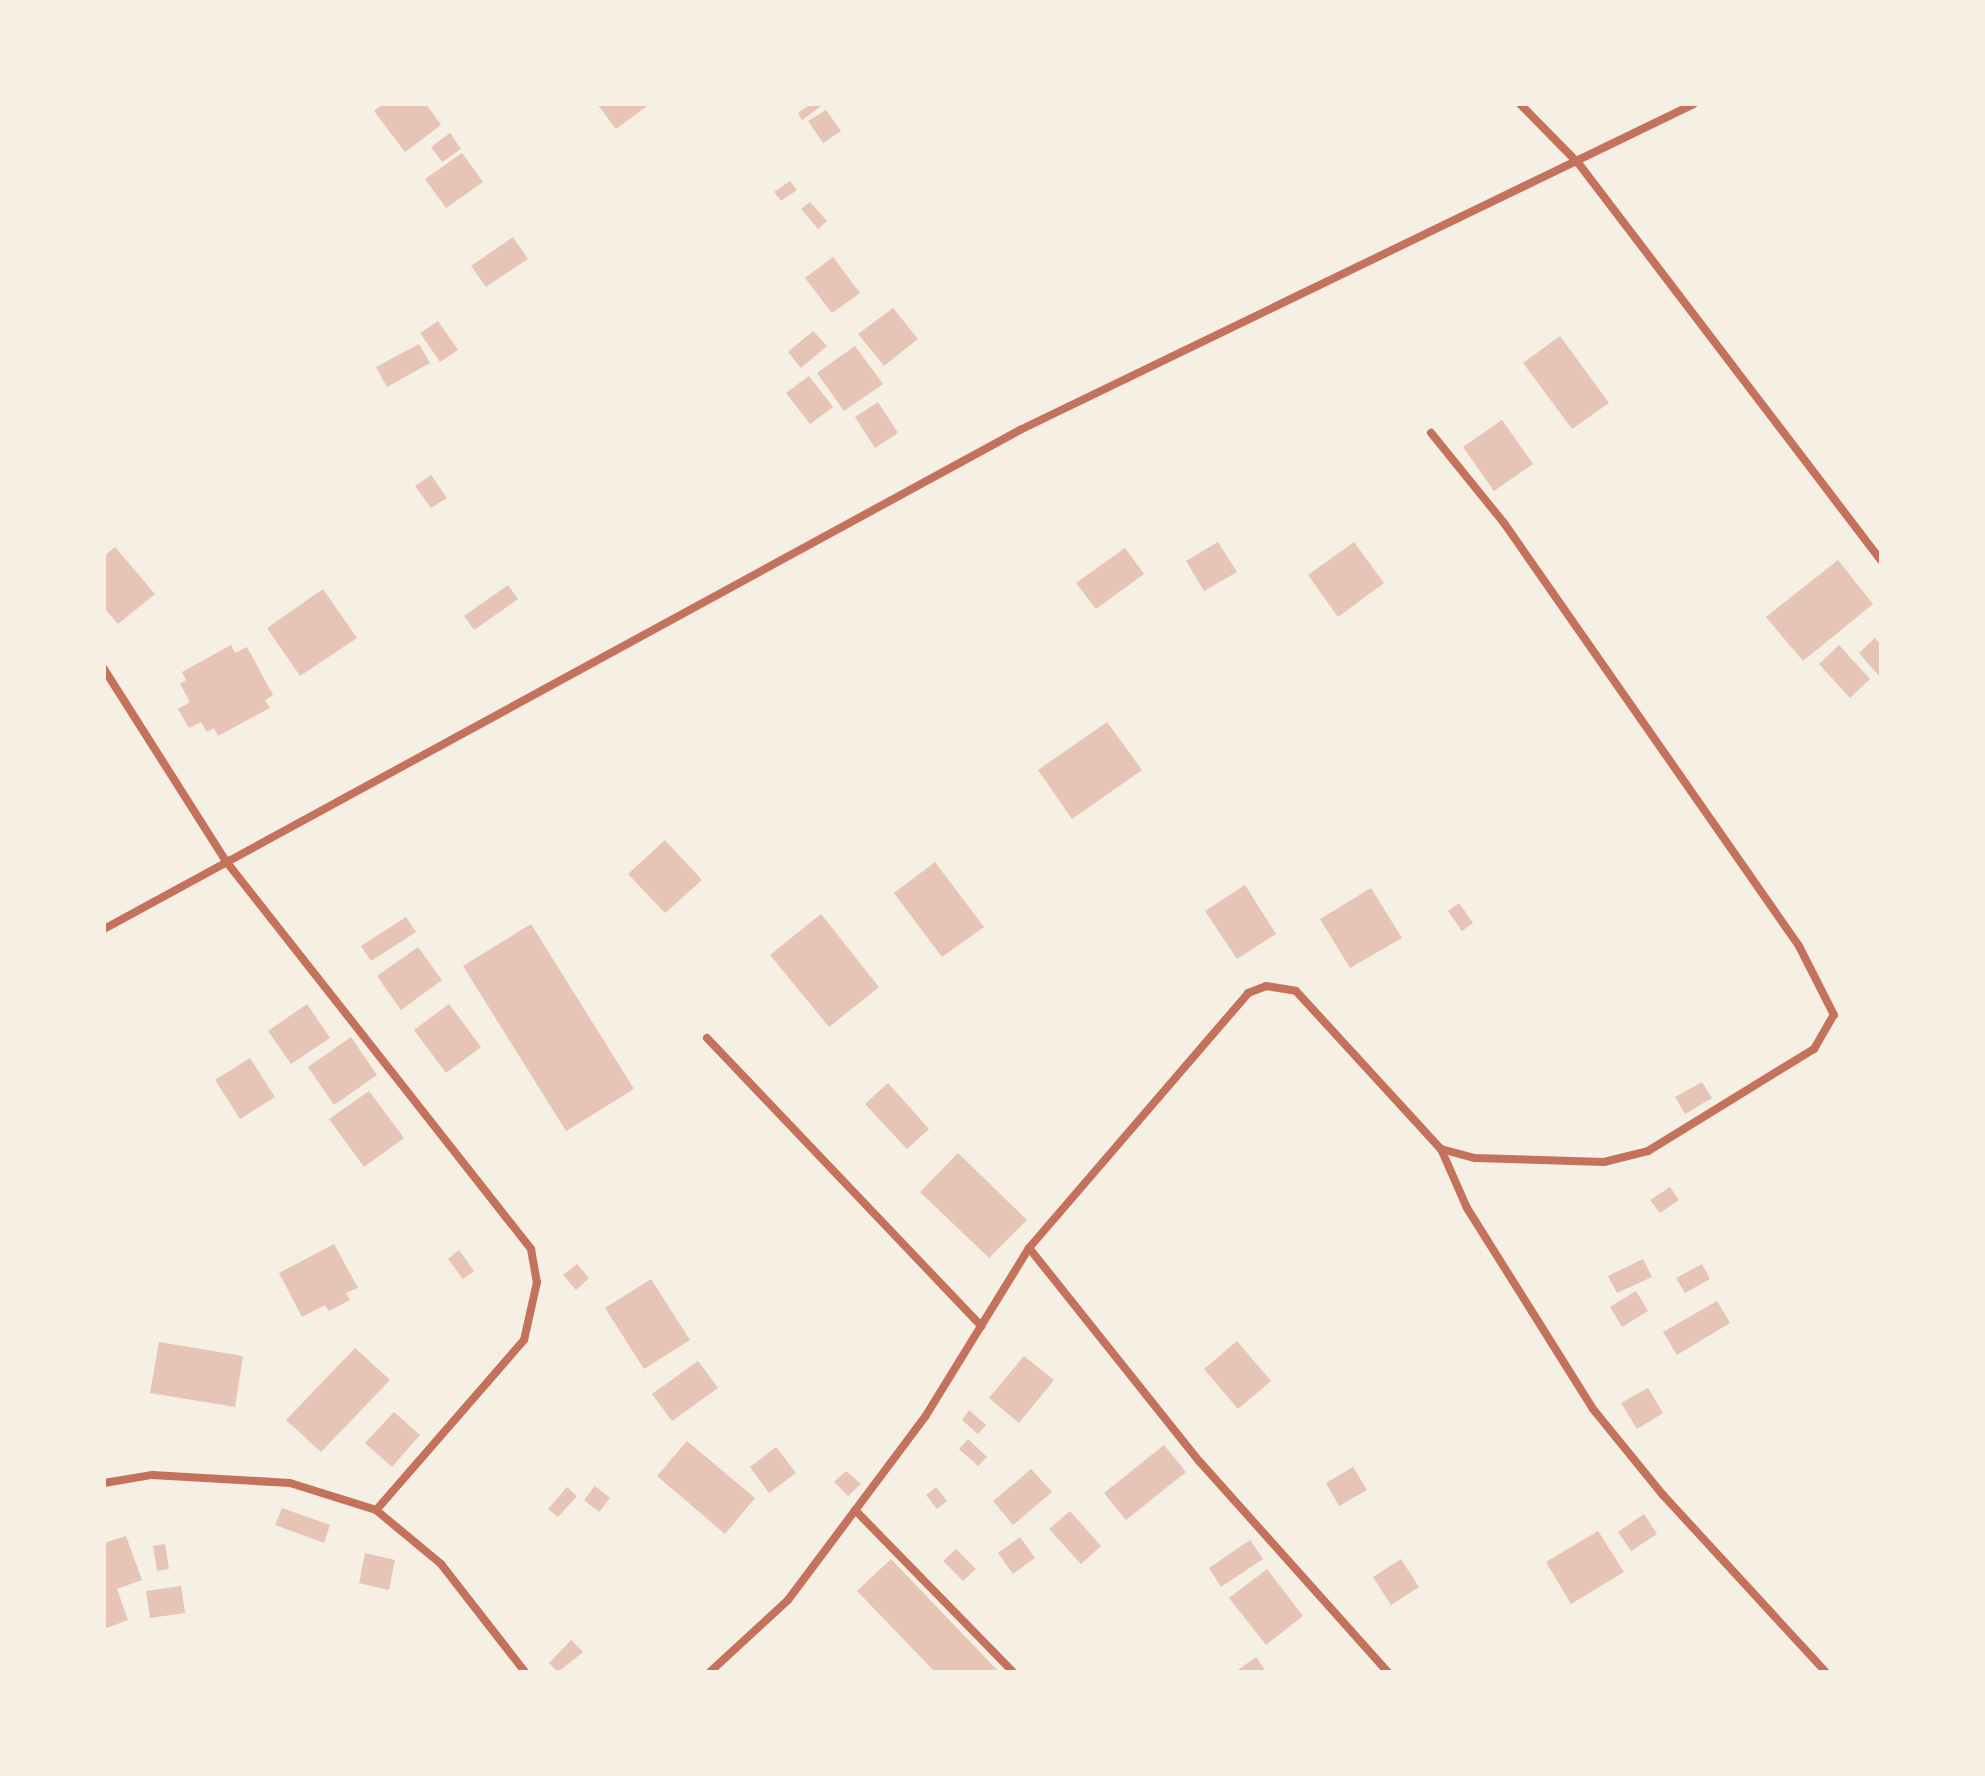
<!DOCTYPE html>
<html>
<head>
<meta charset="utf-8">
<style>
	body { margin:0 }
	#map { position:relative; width:1985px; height:1776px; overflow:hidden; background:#f6efe4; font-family:"Fira Sans",sans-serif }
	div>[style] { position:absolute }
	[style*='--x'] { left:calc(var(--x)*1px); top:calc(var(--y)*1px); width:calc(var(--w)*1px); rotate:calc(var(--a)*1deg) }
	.building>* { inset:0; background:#e6c5b7 }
	.minor>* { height:8px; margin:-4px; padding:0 4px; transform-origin:4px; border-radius:4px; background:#c5725c }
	span { translate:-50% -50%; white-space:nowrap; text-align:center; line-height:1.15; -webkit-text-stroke:6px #f6efe4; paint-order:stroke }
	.frame { position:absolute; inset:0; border:106px solid #f6efe4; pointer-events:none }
</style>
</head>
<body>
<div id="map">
	<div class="building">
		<div style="clip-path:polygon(383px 104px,426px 104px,441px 125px,405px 152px,374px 111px)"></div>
		<div style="clip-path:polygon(597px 104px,650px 104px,616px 129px)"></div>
		<div style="clip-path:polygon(811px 104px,824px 104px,802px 120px,798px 113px)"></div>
		<div style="clip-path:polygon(826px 110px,841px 131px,823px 143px,808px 121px)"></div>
		<div style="clip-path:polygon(450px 133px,461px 149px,442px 162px,431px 147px)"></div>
		<div style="clip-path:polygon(462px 153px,483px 182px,446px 208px,425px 179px)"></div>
		<div style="clip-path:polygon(790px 181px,797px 190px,781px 201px,774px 192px)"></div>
		<div style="clip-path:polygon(810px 202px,827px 221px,818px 229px,801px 209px)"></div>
		<div style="clip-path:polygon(513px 237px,528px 259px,486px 287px,471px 266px)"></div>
		<div style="clip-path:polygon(833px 257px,860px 293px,832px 313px,805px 278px)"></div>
		<div style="clip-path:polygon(893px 308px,918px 339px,884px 366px,858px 334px)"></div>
		<div style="clip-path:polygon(438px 321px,458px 350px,440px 362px,420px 333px)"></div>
		<div style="clip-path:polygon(813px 331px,827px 346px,801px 368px,788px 352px)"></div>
		<div style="clip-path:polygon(1560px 336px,1609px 403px,1572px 429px,1523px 363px)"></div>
		<div style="clip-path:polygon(419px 344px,430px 363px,387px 387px,376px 367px)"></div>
		<div style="clip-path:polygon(855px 346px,883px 384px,844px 411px,817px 373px)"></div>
		<div style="clip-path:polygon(809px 376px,833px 407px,810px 424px,786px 393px)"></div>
		<div style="clip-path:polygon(878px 402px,898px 433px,875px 448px,855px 417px)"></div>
		<div style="clip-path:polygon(1502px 420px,1533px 464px,1494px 491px,1463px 447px)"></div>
		<div style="clip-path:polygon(431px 475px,447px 498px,431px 508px,415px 486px)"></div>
		<div style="clip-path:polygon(1218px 542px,1237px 572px,1204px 591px,1186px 561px)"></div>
		<div style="clip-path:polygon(1354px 542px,1384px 583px,1338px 617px,1308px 575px)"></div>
		<div style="clip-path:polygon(115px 547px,155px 594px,118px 624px,104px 608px,104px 556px)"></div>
		<div style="clip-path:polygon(1125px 548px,1144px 574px,1096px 609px,1076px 583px)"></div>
		<div style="clip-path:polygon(1838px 560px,1873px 604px,1803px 661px,1766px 617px)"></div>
		<div style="clip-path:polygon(508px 585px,518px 599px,474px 630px,464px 616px)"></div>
		<div style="clip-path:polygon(323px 589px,357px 638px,300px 676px,267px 628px)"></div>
		<div style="clip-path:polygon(1875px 638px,1881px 645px,1879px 676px,1859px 653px)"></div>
		<div style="clip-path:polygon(231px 645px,235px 653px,247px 647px,273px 695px,265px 700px,270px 708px,218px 736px,214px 728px,207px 732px,201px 722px,189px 728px,178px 709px,190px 702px,180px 684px,186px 680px,182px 672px)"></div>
		<div style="clip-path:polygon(1839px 645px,1870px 679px,1850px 698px,1819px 664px)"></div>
		<div style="clip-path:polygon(1107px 722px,1142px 770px,1072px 819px,1038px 770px)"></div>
		<div style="clip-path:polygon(665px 840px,702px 880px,665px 913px,628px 874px)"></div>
		<div style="clip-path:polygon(935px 862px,984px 927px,942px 957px,894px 893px)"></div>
		<div style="clip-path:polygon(1245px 885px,1276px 934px,1237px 959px,1205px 911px)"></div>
		<div style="clip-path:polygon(1371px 888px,1402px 938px,1350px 968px,1320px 919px)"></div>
		<div style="clip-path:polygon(1459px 903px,1473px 923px,1462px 931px,1448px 911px)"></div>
		<div style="clip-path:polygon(821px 914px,879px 987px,829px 1027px,770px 955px)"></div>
		<div style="clip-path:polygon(406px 917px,416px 932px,371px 961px,361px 946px)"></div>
		<div style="clip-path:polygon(531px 924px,634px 1089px,566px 1131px,463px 966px)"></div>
		<div style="clip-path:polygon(418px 947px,442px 980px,401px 1010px,377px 976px)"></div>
		<div style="clip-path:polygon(307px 1004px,330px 1038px,291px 1064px,268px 1031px)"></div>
		<div style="clip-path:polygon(449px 1004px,481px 1047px,446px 1073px,414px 1030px)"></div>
		<div style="clip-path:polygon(351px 1037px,377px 1075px,334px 1105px,308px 1067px)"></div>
		<div style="clip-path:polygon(250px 1058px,275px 1097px,240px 1119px,215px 1080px)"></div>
		<div style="clip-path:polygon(1702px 1082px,1712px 1098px,1685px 1114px,1675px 1097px)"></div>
		<div style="clip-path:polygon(888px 1083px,929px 1129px,907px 1149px,865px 1104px)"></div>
		<div style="clip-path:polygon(369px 1091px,404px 1138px,364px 1167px,329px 1119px)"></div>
		<div style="clip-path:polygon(958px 1153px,1027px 1220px,989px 1258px,920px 1192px)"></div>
		<div style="clip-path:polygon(1670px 1187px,1679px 1200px,1660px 1213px,1650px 1200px)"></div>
		<div style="clip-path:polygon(334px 1244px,358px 1288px,346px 1293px,350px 1300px,329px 1311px,325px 1305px,302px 1317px,279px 1273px)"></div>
		<div style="clip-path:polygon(459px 1250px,474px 1271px,463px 1279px,448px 1259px)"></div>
		<div style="clip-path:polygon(1643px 1259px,1652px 1277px,1617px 1293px,1608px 1276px)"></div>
		<div style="clip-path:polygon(577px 1264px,589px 1278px,576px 1290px,563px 1275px)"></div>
		<div style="clip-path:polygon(1702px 1264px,1710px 1279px,1685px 1293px,1676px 1278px)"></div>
		<div style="clip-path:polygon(651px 1279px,690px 1340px,644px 1369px,605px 1308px)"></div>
		<div style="clip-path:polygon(1636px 1291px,1648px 1311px,1622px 1327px,1610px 1307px)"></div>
		<div style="clip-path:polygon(1717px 1301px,1730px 1323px,1677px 1355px,1663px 1332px)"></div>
		<div style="clip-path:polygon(1237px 1341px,1271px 1381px,1238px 1409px,1204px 1369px)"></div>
		<div style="clip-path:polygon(159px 1342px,243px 1356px,235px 1407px,150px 1393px)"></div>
		<div style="clip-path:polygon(355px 1348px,390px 1380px,321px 1452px,286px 1420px)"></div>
		<div style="clip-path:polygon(1024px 1356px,1054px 1380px,1019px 1423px,989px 1398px)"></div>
		<div style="clip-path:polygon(698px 1361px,718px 1388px,672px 1421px,652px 1394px)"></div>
		<div style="clip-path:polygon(1648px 1388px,1663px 1413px,1637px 1429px,1621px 1403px)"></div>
		<div style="clip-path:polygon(969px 1410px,986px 1425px,978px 1434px,962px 1420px)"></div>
		<div style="clip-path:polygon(394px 1412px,420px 1435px,392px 1467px,365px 1443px)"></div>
		<div style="clip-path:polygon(968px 1439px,987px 1457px,978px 1466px,959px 1449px)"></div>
		<div style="clip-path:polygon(687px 1441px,755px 1498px,725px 1534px,657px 1476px)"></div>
		<div style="clip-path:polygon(1164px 1445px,1186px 1472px,1126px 1520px,1104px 1493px)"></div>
		<div style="clip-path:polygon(776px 1447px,796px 1473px,769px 1493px,750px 1467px)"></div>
		<div style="clip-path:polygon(1353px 1467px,1367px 1490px,1339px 1506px,1326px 1483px)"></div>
		<div style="clip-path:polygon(1031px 1469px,1052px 1492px,1013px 1525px,993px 1501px)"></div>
		<div style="clip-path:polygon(846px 1471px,861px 1484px,848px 1496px,834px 1482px)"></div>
		<div style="clip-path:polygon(595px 1486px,610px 1498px,599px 1512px,584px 1500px)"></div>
		<div style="clip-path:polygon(567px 1487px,577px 1496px,558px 1517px,548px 1509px)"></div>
		<div style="clip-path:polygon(936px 1487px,947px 1501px,937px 1509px,926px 1495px)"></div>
		<div style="clip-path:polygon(282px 1508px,330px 1525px,324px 1543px,275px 1525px)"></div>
		<div style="clip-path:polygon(1070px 1511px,1101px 1546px,1081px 1564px,1049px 1529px)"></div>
		<div style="clip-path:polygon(1644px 1514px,1657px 1534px,1631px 1551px,1618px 1532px)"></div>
		<div style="clip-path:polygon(1598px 1531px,1624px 1572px,1571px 1604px,1546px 1562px)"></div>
		<div style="clip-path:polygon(126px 1536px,142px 1580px,117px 1589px,128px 1620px,104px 1629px,104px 1543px)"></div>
		<div style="clip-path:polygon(1020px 1537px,1035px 1558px,1013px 1574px,998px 1553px)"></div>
		<div style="clip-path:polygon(1250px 1540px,1263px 1559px,1221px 1587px,1209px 1568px)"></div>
		<div style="clip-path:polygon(165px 1544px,169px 1569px,157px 1571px,153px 1546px)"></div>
		<div style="clip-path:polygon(956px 1549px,976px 1569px,963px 1581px,943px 1561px)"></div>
		<div style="clip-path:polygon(365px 1553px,395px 1560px,389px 1590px,359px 1583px)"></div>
		<div style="clip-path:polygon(891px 1559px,999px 1672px,935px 1672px,857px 1591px)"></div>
		<div style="clip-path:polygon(1401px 1559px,1419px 1587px,1391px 1605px,1373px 1577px)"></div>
		<div style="clip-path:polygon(1267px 1569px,1303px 1616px,1266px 1645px,1229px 1598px)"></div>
		<div style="clip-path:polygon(181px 1586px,185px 1613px,150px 1618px,146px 1591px)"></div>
		<div style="clip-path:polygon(571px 1640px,583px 1652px,558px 1672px,549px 1663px)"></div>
		<div style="clip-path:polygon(1256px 1657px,1266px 1672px,1235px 1672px)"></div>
	</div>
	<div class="minor">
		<div style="--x:1520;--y:104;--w:84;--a:45.5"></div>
		<div style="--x:1579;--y:164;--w:498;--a:52.7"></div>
		<div style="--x:104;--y:669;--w:226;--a:57.6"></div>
		<div style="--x:225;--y:860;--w:495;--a:51.8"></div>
		<div style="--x:531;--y:1249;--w:34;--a:80"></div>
		<div style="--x:537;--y:1282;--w:59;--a:102.6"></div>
		<div style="--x:524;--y:1340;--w:225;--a:131"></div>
		<div style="--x:104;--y:929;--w:1045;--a:-28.58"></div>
		<div style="--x:1022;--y:429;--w:746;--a:-25.81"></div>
		<div style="--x:707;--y:1038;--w:398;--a:46.4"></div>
		<div style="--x:1441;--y:1149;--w:64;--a:66.2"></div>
		<div style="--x:1467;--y:1208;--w:237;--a:57.9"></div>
		<div style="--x:1593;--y:1409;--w:111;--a:50.9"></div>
		<div style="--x:1663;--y:1495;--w:241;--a:47.4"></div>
		<div style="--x:1029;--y:1248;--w:274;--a:51.4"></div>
		<div style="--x:1200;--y:1462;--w:282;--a:48.2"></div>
		<div style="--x:104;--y:1483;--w:49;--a:-9.5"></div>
		<div style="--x:152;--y:1475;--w:138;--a:3.3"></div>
		<div style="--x:290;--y:1483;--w:90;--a:17.4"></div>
		<div style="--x:376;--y:1510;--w:85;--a:39.7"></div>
		<div style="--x:441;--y:1564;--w:137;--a:52.1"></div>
		<div style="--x:855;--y:1510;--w:226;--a:45.7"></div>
		<div style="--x:710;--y:1672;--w:106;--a:-42.7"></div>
		<div style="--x:788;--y:1600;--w:229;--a:-53.2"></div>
		<div style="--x:925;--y:1417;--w:198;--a:-58.4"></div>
		<div style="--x:1029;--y:1248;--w:336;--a:-49.3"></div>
		<div style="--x:1248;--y:993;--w:19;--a:-21"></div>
		<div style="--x:1266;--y:986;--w:30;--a:9"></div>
		<div style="--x:1296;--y:991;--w:214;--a:47.5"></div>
		<div style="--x:1441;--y:1149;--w:35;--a:15"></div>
		<div style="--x:1475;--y:1158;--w:129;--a:1.8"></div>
		<div style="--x:1604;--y:1162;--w:45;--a:-14"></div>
		<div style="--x:1648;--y:1151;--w:195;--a:-31.6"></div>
		<div style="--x:1814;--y:1049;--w:39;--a:-60"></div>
		<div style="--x:1834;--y:1015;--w:77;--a:-116.9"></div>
		<div style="--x:1799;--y:946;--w:516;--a:-124.89"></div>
		<div style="--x:1504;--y:523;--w:116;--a:-129"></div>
	</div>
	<div class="frame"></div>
</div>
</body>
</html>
